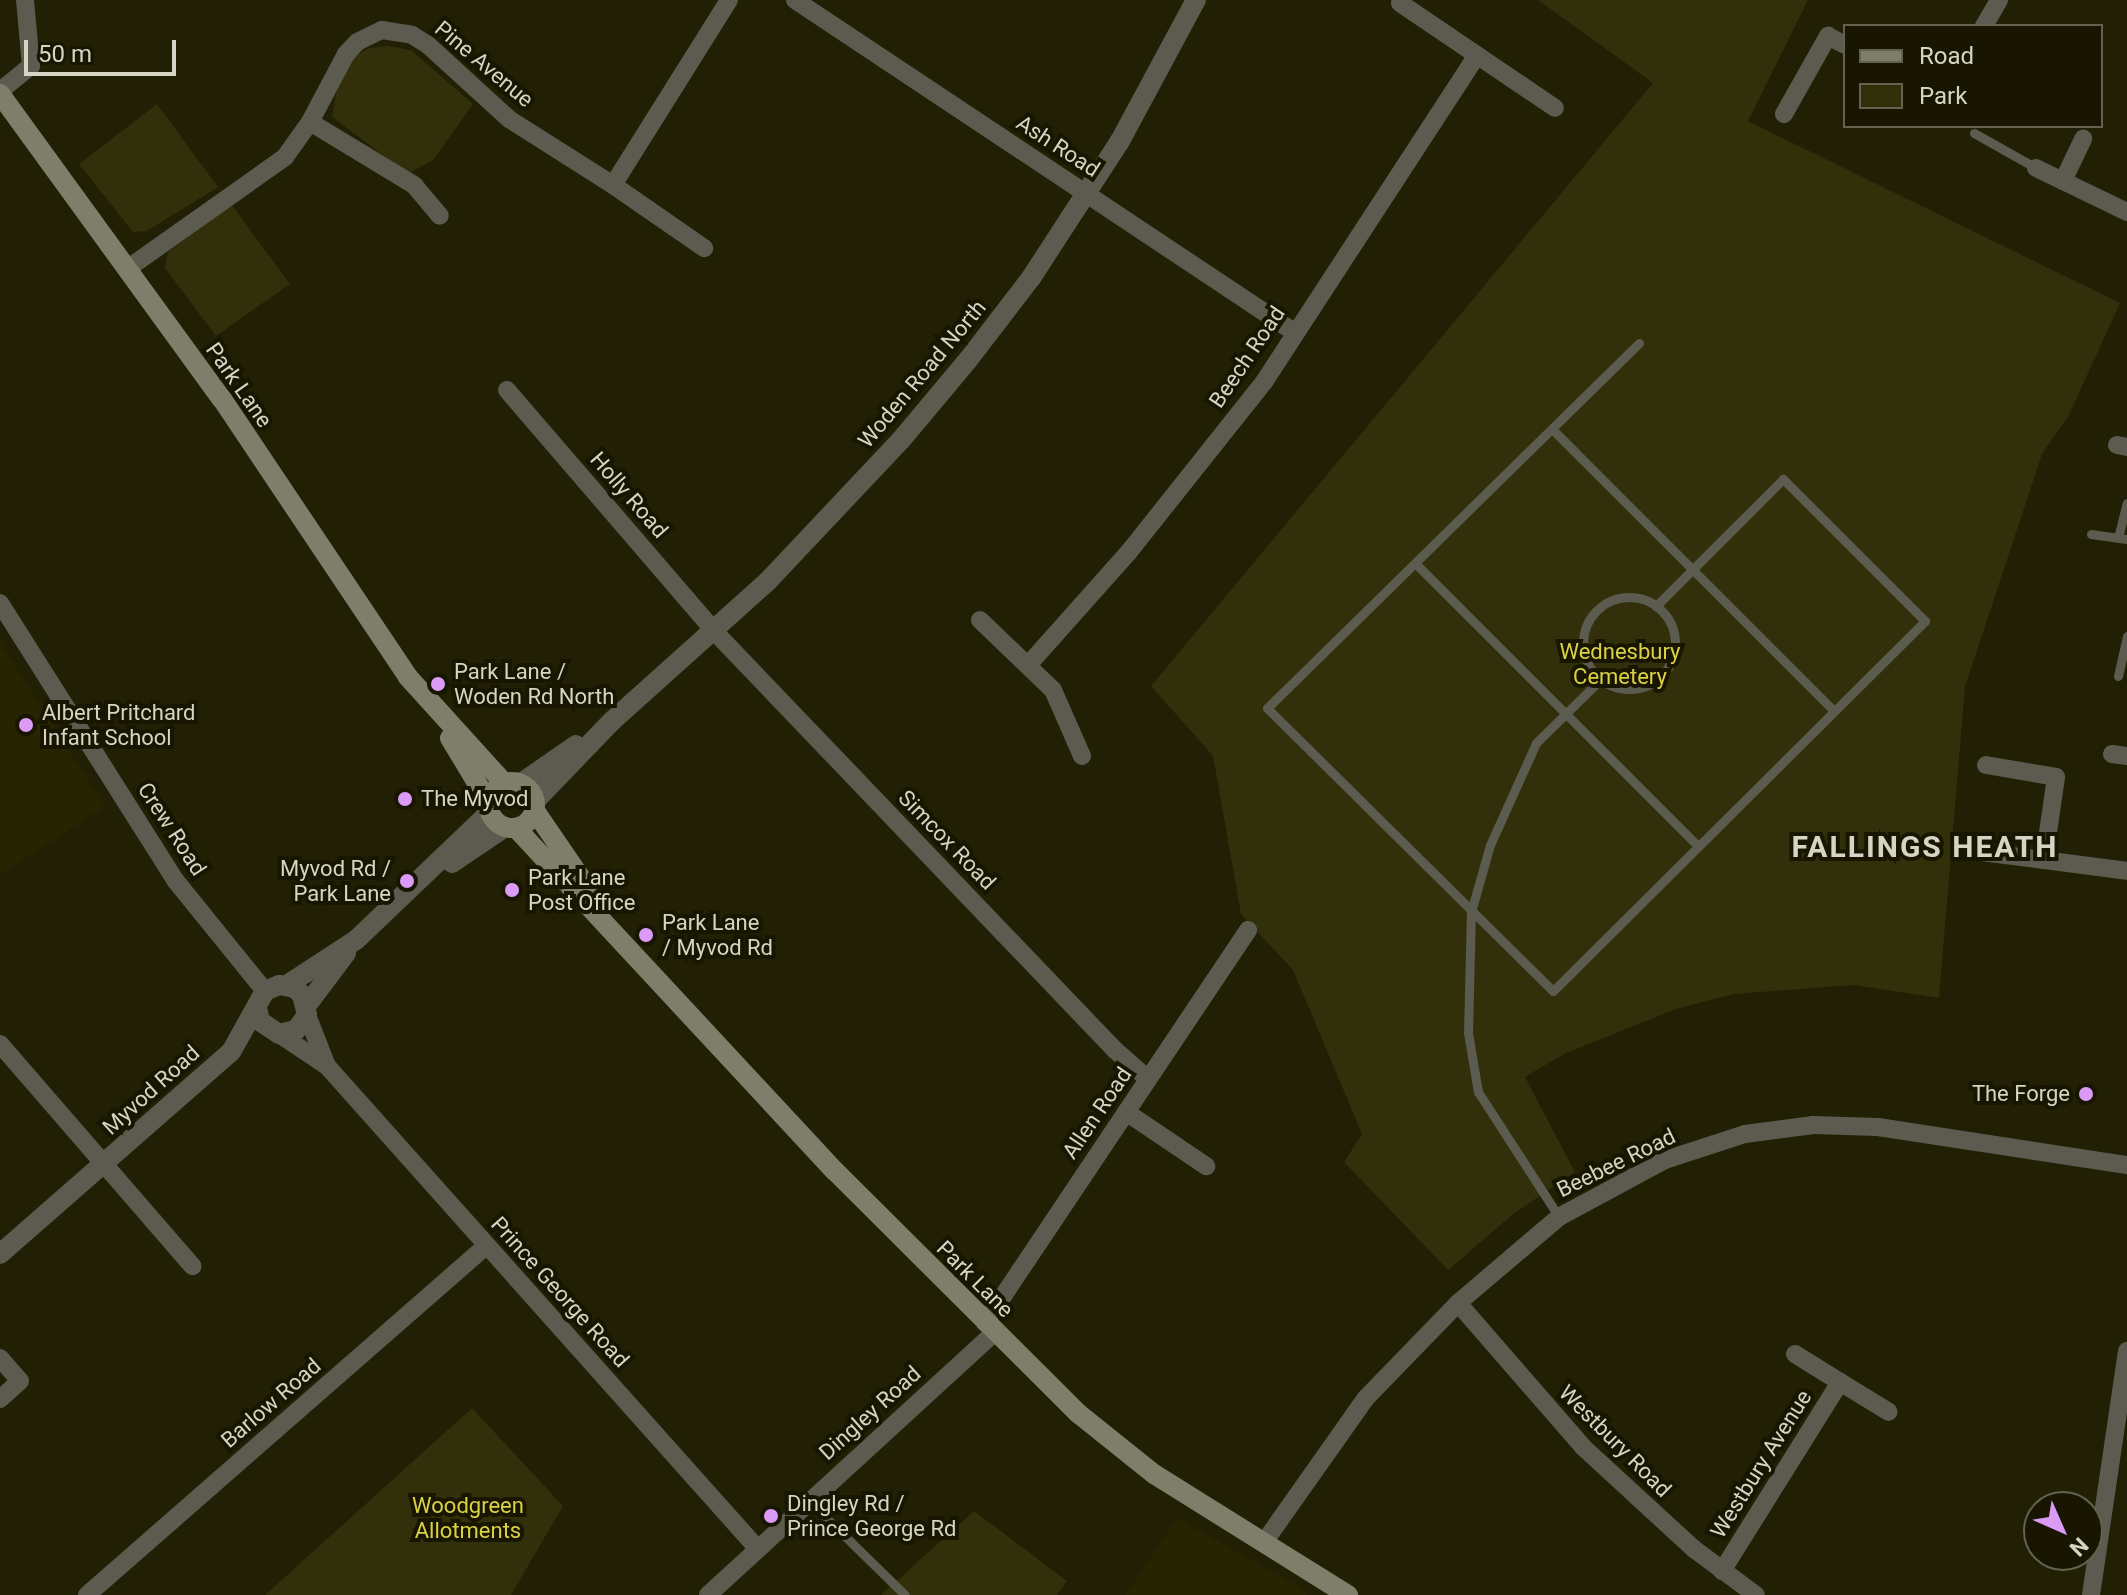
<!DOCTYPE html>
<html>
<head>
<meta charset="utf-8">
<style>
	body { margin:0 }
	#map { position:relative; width:2127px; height:1595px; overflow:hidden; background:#211f04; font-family:Roboto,sans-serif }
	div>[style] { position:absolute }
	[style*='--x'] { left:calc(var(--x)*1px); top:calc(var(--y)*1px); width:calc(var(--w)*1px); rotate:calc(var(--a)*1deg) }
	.built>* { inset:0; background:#272501 }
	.green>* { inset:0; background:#322f0b }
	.service>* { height:9px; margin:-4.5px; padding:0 4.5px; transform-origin:4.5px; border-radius:4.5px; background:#5c5b4f }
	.service>.ring { margin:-4.5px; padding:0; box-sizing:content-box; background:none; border:9px solid #5c5b4f; border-radius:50% }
	.minor>* { height:18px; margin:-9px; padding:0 9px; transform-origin:9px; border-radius:9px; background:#5c5b4f }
	.tertiary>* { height:20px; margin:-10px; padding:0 10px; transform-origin:10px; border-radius:10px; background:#5c5b4f }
	.secondary>* { height:20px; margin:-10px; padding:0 10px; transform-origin:10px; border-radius:10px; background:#7f7e6a }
	.secondary>.ring { margin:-10px; padding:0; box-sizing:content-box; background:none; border:20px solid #7f7e6a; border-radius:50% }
	.dots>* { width:22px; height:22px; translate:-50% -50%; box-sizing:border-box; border:4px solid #181600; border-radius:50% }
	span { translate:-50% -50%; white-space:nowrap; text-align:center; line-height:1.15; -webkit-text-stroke:8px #181600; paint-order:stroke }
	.street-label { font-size:22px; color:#d5d5c5 }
	.park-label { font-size:22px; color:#dad145 }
	.poi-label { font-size:22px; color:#d5d5c5 }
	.left { translate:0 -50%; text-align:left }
	.right { translate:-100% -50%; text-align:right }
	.district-label { font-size:30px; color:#d5d5c5; font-weight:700; letter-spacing:2px }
	.legend { position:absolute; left:1843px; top:24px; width:260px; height:104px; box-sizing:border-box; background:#181600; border:2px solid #64624f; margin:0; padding:10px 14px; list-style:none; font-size:24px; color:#d5d5c5 }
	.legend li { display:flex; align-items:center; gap:16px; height:40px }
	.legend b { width:40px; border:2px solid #64624f }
	.north { position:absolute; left:2023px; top:1491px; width:80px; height:80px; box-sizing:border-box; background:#181600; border:2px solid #64624f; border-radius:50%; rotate:135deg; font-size:22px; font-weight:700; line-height:32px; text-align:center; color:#d5d5c5 }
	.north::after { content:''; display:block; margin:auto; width:28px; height:36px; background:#da9af6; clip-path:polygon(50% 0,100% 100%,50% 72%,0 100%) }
	.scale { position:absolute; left:24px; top:40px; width:152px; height:36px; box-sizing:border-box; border:4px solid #d5d5c5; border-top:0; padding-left:10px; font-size:24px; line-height:28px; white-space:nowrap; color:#d5d5c5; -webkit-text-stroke:6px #181600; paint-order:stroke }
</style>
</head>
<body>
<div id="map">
	<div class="built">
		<div style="clip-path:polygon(0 642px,105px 807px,0 875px)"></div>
		<div style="clip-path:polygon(1177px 1518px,1295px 1584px,1308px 1595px,1125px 1595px)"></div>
	</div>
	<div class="green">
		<div style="clip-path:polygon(1538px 0,1808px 0,1748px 121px,2120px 303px,2069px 415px,2042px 454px,1965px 687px,1939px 998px,1854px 985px,1734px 994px,1676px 1009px,1564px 1054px,1525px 1077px,1575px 1172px,1512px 1215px,1448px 1270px,1344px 1162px,1362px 1134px,1293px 970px,1241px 914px,1213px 756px,1151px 686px,1653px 83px)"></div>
		<div style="clip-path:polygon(389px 46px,411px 50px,473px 104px,433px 160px,408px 174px,332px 117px,336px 94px,351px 59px,369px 48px)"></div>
		<div style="clip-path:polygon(157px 104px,218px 187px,147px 231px,133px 232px,79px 164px)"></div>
		<div style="clip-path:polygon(231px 204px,290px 284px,216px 336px,165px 268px,168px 252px)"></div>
		<div style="clip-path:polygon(472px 1408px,563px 1506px,511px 1595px,265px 1595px)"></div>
		<div style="clip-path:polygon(974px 1511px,1067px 1581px,1057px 1595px,881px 1595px)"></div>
	</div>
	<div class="service">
		<div style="--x:1974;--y:133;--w:71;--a:29.4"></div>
		<div style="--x:1639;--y:343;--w:521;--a:135.54"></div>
		<div style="--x:1267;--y:708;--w:402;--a:44.7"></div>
		<div style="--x:1553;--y:991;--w:525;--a:-44.85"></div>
		<div style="--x:1925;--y:621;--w:201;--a:-135"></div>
		<div style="--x:1783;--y:479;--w:180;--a:135"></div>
		<div style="--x:1552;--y:429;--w:399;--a:45"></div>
		<div style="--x:2091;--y:534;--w:36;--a:8"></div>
		<div style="--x:2118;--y:538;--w:36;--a:-76"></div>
		<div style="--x:1415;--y:563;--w:400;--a:45"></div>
		<div class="ring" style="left:1583px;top:597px;width:83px;height:83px"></div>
		<div style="--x:2118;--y:676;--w:41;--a:-77.3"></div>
		<div style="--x:1559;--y:1217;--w:149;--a:-122.9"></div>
		<div style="--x:1478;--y:1092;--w:60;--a:-99.6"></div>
		<div style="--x:1468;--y:1033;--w:121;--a:-88.6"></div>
		<div style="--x:1471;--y:912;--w:70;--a:-74.2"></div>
		<div style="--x:1490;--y:845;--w:112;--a:-65.7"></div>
		<div style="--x:1536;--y:743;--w:91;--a:-44.6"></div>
		<div style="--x:810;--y:1502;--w:133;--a:44.4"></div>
	</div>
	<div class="minor">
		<div style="--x:795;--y:0;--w:599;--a:33.64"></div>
		<div style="--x:1400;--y:3;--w:187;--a:34.1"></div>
		<div style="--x:1984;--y:26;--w:30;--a:-60"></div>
		<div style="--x:0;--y:91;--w:40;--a:-39"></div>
		<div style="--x:31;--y:66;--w:66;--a:-95.2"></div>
		<div style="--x:1784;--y:114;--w:90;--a:-60.6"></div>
		<div style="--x:1828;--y:36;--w:19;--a:28"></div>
		<div style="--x:310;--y:122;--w:122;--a:31.2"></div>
		<div style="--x:414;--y:185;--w:40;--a:50"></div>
		<div style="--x:2036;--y:168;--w:101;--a:25.8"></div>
		<div style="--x:2063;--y:181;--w:47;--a:-64.5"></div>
		<div style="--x:613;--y:185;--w:111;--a:34.7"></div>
		<div style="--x:127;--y:269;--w:194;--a:-35.3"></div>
		<div style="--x:285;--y:157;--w:43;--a:-54.5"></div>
		<div style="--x:310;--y:122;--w:77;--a:-62.1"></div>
		<div style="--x:346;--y:54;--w:16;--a:-47"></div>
		<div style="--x:357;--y:42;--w:28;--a:-26"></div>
		<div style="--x:382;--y:30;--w:30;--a:9"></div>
		<div style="--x:412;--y:35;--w:19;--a:32"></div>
		<div style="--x:428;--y:45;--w:110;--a:42.4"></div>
		<div style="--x:509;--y:119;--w:123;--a:32.4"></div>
		<div style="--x:613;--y:185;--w:218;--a:-57.9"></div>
		<div style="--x:507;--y:390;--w:318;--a:49.3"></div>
		<div style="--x:714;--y:631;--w:580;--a:46.26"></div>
		<div style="--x:1115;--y:1050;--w:44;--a:41.3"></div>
		<div style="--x:2117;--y:445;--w:10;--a:11"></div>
		<div style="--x:0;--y:603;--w:328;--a:57.7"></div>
		<div style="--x:175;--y:880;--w:143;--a:51"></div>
		<div style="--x:980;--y:620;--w:101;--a:43.8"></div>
		<div style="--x:1053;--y:690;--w:72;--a:66.3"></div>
		<div style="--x:1029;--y:664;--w:149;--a:-48.3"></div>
		<div style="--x:1128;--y:553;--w:218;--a:-51.5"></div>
		<div style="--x:1264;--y:382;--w:390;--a:-56.9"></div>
		<div style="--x:2112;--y:754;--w:15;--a:8"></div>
		<div style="--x:1986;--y:765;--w:71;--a:9.7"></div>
		<div style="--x:2056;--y:777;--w:84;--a:98.2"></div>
		<div style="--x:1974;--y:851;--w:154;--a:7.4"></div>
		<div style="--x:307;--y:1015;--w:55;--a:68.6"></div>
		<div style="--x:279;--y:1034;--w:58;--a:33.7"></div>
		<div style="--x:327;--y:1066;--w:647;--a:48.26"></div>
		<div style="--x:0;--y:1044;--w:294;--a:49.1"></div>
		<div style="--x:1126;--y:1112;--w:97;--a:34"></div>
		<div style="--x:1458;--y:1303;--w:191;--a:49"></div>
		<div style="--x:1583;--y:1447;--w:151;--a:42.6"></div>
		<div style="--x:1694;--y:1549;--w:77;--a:36.6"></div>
		<div style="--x:985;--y:1323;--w:473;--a:-56.2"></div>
		<div style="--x:1795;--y:1354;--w:53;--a:31.9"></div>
		<div style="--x:0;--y:1358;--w:30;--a:49"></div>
		<div style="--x:20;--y:1381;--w:27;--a:138"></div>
		<div style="--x:1265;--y:1541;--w:175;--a:-54.8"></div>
		<div style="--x:1366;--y:1398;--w:132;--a:-45.9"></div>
		<div style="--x:1458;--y:1303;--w:133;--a:-40.4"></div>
		<div style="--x:1559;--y:1217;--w:120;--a:-28.3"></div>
		<div style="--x:1665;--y:1160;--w:84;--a:-18"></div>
		<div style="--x:1745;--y:1134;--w:69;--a:-7.5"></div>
		<div style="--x:1813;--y:1125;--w:65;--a:1.8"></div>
		<div style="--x:1878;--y:1127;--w:252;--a:8.7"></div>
		<div style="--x:1722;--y:1571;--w:223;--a:-58"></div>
		<div style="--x:1840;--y:1382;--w:57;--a:31.5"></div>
		<div style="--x:87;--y:1595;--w:530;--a:-41.18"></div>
		<div style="--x:708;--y:1595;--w:388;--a:-42.5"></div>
		<div style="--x:2091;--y:1595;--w:247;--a:-81.6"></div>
	</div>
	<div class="tertiary">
		<div style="--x:520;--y:784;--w:68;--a:-34.9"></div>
		<div style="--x:535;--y:801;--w:111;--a:-46.1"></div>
		<div style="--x:612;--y:721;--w:210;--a:-41.9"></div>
		<div style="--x:768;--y:581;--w:194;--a:-46.7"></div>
		<div style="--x:901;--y:440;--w:104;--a:-50.1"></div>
		<div style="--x:968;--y:360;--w:103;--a:-52.5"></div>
		<div style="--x:1031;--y:278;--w:163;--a:-57"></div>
		<div style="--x:1120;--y:141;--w:160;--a:-61.7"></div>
		<div style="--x:452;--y:863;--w:64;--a:-34.2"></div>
		<div style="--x:287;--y:985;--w:82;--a:-33.1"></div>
		<div style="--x:356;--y:940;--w:185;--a:-43.7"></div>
		<div style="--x:307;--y:1005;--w:65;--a:-53.1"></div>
		<div style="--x:0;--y:1254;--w:307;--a:-41.2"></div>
		<div style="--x:231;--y:1052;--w:70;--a:-60.9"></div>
		<div style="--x:265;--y:991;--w:15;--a:-23"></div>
		<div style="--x:279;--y:985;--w:16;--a:11"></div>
		<div style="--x:295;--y:988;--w:10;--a:45"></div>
		<div style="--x:302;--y:995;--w:21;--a:76"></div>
		<div style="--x:307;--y:1015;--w:19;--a:126"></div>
		<div style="--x:296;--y:1030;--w:17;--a:167"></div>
		<div style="--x:279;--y:1034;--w:23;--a:-146"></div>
		<div style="--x:260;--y:1021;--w:13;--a:-103"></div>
	</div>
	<div class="secondary">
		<div style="--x:0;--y:94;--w:377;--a:54"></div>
		<div style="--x:222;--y:399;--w:334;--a:56.2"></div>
		<div style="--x:408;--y:677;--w:144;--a:47.8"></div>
		<div style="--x:450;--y:738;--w:76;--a:59"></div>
		<div class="ring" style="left:489px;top:782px;width:26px;height:26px"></div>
		<div style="--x:535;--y:811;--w:92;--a:55.6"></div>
		<div style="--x:516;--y:828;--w:468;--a:47.1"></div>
		<div style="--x:835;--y:1171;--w:344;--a:44.9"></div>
		<div style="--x:1079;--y:1414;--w:96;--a:38.7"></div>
		<div style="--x:1154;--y:1474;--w:229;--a:32"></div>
	</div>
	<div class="dots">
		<div style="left:438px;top:684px;background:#da9af6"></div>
		<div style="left:26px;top:725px;background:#da9af6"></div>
		<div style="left:405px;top:799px;background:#da9af6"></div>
		<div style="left:407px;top:881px;background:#da9af6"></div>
		<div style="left:512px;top:890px;background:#da9af6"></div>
		<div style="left:646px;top:935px;background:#da9af6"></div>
		<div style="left:2086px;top:1094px;background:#da9af6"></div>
		<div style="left:771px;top:1516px;background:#da9af6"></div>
	</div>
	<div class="street-label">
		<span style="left:484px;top:64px;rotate:40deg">Pine Avenue</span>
		<span style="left:1058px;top:146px;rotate:33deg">Ash Road</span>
		<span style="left:1247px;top:357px;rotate:-56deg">Beech Road</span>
		<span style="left:922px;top:374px;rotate:-50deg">Woden Road North</span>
		<span style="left:239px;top:385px;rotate:55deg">Park Lane</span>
		<span style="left:629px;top:495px;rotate:49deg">Holly Road</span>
		<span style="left:172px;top:829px;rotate:57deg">Crew Road</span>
		<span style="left:947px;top:840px;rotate:46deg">Simcox Road</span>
		<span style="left:151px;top:1090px;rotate:-42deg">Myvod Road</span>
		<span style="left:1097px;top:1113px;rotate:-56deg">Allen Road</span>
		<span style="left:1616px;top:1163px;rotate:-26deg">Beebee Road</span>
		<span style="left:975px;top:1279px;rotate:45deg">Park Lane</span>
		<span style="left:560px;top:1292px;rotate:48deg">Prince George Road</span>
		<span style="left:271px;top:1403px;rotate:-41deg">Barlow Road</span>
		<span style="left:870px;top:1413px;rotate:-42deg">Dingley Road</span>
		<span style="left:1615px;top:1441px;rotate:45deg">Westbury Road</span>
		<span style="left:1761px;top:1464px;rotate:-58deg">Westbury Avenue</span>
	</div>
	<div class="park-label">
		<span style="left:1620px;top:664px">Wednesbury<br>Cemetery</span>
		<span style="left:468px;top:1518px">Woodgreen<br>Allotments</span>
	</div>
	<div class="poi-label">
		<span class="left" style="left:454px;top:684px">Park Lane /<br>Woden Rd North</span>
		<span class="left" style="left:42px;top:725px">Albert Pritchard<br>Infant School</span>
		<span class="left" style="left:421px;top:799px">The Myvod</span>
		<span class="right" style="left:391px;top:881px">Myvod Rd /<br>Park Lane</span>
		<span class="left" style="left:528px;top:890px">Park Lane<br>Post Office</span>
		<span class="left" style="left:662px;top:935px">Park Lane<br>/ Myvod Rd</span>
		<span class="right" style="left:2070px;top:1094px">The Forge</span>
		<span class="left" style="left:787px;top:1516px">Dingley Rd /<br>Prince George Rd</span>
	</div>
	<div class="district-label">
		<span style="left:1925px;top:847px">FALLINGS HEATH</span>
	</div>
	<ul class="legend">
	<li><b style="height:10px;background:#7f7e6a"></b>Road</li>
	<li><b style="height:22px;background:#322f0b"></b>Park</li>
	</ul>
	<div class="north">N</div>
	<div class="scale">50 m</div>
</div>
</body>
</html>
